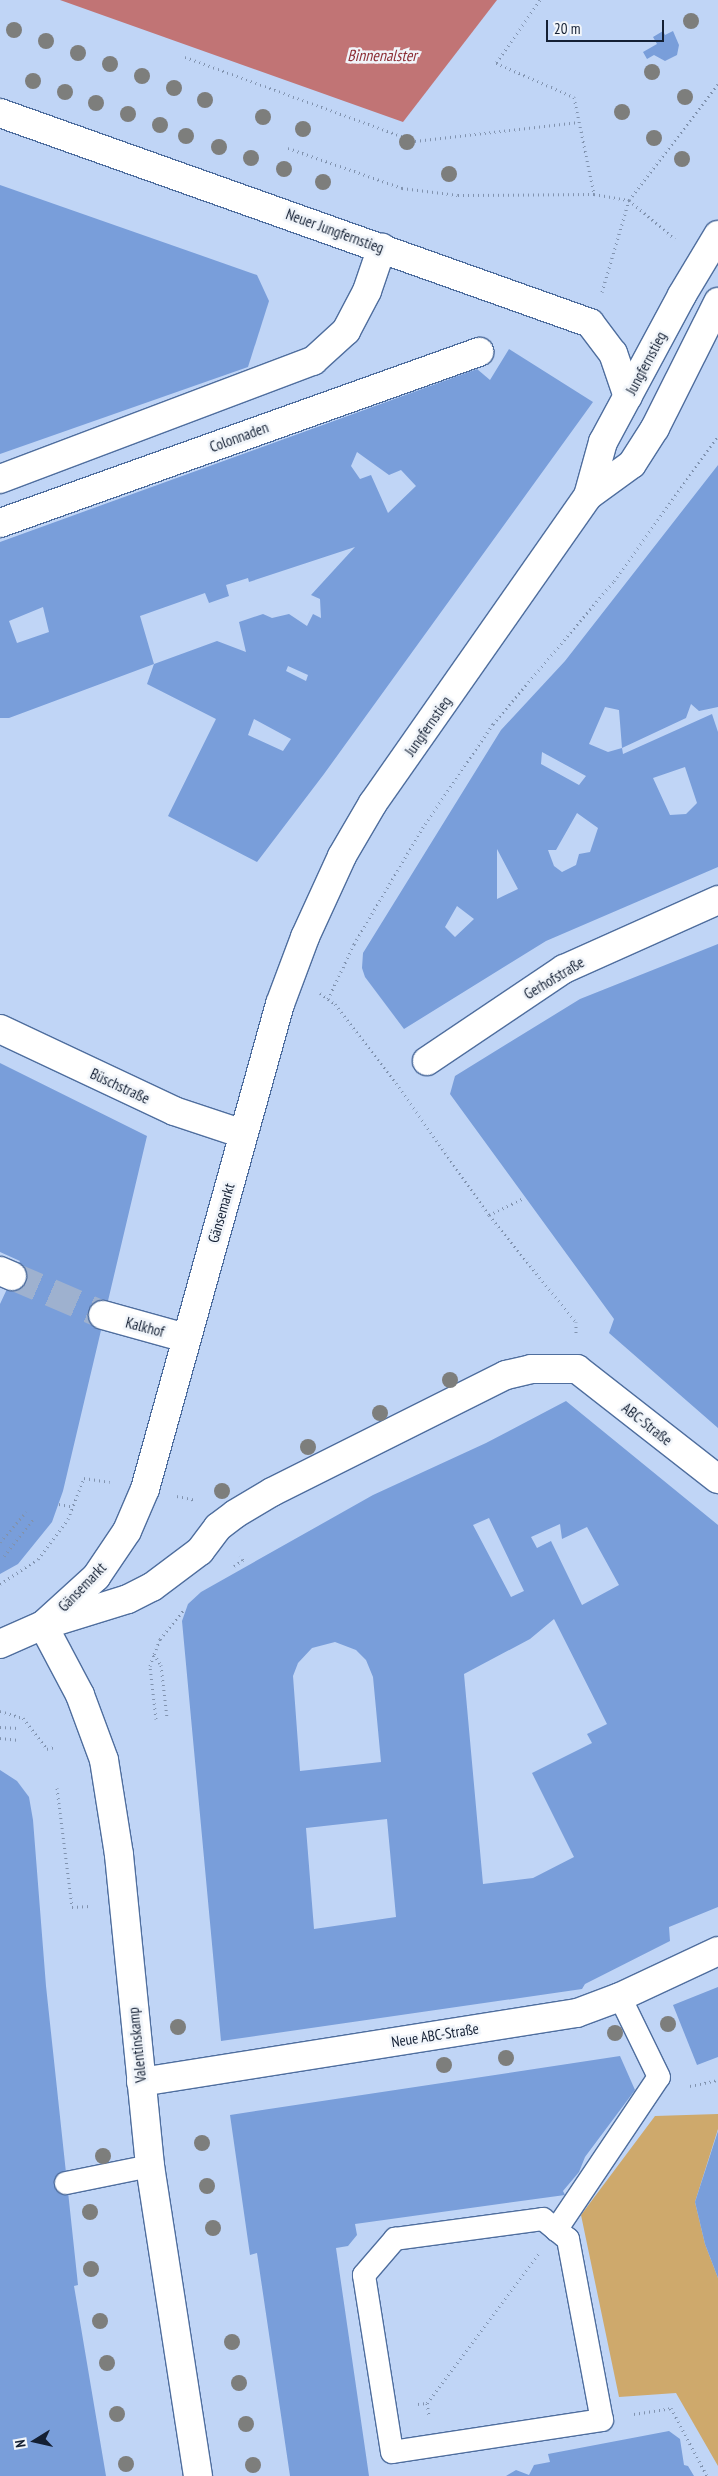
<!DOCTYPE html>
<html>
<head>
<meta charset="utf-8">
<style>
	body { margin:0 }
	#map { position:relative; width:718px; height:2476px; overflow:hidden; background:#c0d5f6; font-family:"PT Sans Narrow",sans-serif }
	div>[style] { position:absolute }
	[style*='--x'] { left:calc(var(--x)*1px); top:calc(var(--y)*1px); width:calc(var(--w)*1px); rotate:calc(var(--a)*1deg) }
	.green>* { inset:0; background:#cea96c }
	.water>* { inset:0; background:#c17475 }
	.building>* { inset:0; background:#799eda }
	.minor-tunnel>* { height:28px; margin-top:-14px; transform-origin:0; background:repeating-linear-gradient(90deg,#9eb1cf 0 28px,transparent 0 42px) }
	.path>* { height:3px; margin-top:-1.5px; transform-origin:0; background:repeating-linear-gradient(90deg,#8193af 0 1px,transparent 0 5px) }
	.roads { filter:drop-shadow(1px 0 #4f6e9e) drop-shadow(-1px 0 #4f6e9e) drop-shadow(0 1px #4f6e9e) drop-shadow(0 -1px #4f6e9e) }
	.service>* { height:22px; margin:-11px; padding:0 11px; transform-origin:11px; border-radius:11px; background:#fff }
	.pedestrian>* { height:28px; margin:-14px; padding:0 14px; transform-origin:14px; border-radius:14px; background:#fff }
	.minor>* { height:28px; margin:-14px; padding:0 14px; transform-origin:14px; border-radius:14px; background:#fff }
	.tertiary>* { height:28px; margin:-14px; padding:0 14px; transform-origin:14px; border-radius:14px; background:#fff }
	.trees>* { width:16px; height:16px; margin:-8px; border-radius:50%; background:#7d7e7c }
	span { translate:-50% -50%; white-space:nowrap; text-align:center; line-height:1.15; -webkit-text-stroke:5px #f1f5fa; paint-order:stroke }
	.street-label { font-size:15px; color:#142034 }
	.water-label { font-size:16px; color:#8c2e35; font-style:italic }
	.north { position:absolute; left:10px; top:2416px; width:50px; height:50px; -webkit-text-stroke:4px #f1f5fa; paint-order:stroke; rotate:260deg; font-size:14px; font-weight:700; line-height:20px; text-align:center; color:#142034 }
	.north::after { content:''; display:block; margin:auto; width:18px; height:22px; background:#142034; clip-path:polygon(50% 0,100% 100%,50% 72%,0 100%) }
	.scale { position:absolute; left:546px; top:20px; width:118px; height:22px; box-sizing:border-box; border:2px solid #142034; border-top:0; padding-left:6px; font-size:15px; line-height:18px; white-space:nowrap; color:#142034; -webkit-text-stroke:4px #f1f5fa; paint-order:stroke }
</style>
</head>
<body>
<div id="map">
	<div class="green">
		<div style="clip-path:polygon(718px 2114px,718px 2129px,695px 2202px,705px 2244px,718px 2278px,718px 2466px,676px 2393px,619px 2397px,581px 2215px,655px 2116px)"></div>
	</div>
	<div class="water">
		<div style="clip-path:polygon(60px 0,497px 0,403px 122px)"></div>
	</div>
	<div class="building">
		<div style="clip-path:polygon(663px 31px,665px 35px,673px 31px,679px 45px,677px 55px,665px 61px,654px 55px,647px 59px,643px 52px,657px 44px,653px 37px)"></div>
		<div style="clip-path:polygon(0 185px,257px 275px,269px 301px,248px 367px,0 454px)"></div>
		<div style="clip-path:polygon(evenodd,509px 349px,593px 402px,324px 774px,257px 862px,168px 816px,216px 719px,147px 684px,154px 664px,217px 641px,246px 652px,239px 622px,263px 614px,272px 618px,289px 614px,307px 626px,313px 614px,321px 618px,320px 599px,311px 595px,355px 547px,249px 582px,248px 578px,226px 585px,229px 596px,209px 603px,205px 593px,140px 616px,154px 664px,9px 718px,0 718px,0 542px,477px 369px,490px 380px,509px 349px,357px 452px,389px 475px,401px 470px,416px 486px,388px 513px,371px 475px,360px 479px,351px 466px,357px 452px,509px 349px,43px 607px,49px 632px,17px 643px,9px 621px,43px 607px,509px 349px,288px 666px,308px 675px,306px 681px,286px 671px,288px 666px,509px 349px,254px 719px,291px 739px,283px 751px,248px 735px,254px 719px)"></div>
		<div style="clip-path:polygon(evenodd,718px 465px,718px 707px,699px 711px,691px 704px,686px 718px,622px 748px,619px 710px,605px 707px,589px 744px,608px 752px,622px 748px,623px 754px,712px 714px,718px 732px,718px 867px,546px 941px,404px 1029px,365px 977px,362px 968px,363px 953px,501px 730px,565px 661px,718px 465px,542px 752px,586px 776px,579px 785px,541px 764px,542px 752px,718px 465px,685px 767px,697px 803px,686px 814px,670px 815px,653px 778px,685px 767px,718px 465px,577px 813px,598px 828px,590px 852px,579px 854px,576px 865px,562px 872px,554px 866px,548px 850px,556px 850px,577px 813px,718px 465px,497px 849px,518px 889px,497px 899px,497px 849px,718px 465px,457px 906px,474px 919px,455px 937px,445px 927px,457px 906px)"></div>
		<div style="clip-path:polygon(718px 944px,718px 1428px,609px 1333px,614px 1319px,450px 1094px,455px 1076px,580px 999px)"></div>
		<div style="clip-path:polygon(0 1063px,147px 1136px,63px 1491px,52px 1522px,18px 1564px,0 1574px,0 1304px,20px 1261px,0 1252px)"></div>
		<div style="clip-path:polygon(evenodd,566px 1401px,718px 1525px,718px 1907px,669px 1927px,670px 1941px,585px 1984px,582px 1989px,221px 2041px,182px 1621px,188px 1604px,201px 1592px,373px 1495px,486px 1443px,566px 1401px,489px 1518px,524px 1591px,511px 1597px,473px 1525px,489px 1518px,566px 1401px,560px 1524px,562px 1539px,587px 1527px,619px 1585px,582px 1605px,551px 1541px,537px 1548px,531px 1537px,560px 1524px,566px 1401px,554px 1619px,607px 1724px,587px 1734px,592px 1743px,532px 1773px,574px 1857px,533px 1878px,483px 1884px,464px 1674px,530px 1639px,554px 1619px,566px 1401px,335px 1642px,356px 1650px,366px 1660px,373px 1677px,381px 1762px,300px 1771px,293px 1676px,298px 1663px,312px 1648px,335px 1642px,566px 1401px,387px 1819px,396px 1917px,314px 1929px,306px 1828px,387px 1819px)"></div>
		<div style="clip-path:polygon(0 1770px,17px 1781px,29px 1797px,33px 1820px,46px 1986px,78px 2285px,74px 2286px,106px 2476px,0 2476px)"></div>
		<div style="clip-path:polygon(718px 1987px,718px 2057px,697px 2065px,673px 2005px)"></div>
		<div style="clip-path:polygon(620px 2056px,635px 2090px,585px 2157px,579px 2172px,563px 2191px,565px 2195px,355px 2224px,357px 2235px,348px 2246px,336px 2248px,369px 2476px,290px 2476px,257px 2253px,250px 2255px,230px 2115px)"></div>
		<div style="clip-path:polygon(718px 2131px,718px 2278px,705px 2244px,695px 2202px)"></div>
		<div style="clip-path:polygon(669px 2431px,680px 2439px,684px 2465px,688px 2466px,694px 2476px,506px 2476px,516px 2470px,529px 2475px,534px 2465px,550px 2462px,548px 2454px)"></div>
	</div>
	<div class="minor-tunnel">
		<div style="--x:12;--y:1276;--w:99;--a:23.2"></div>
	</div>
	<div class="path">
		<div style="--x:540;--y:0;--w:77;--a:124.9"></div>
		<div style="--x:496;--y:63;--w:85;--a:23.6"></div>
		<div style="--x:574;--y:97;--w:99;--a:78.3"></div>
		<div style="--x:185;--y:57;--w:245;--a:20.1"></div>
		<div style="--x:415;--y:141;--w:165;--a:-6.6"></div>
		<div style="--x:288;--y:148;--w:121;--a:19.3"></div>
		<div style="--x:402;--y:188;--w:56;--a:7.1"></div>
		<div style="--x:458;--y:195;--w:136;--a:-0.4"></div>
		<div style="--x:594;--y:194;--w:36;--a:10"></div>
		<div style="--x:629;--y:200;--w:60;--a:40.3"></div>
		<div style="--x:602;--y:292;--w:96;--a:-73.6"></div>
		<div style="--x:629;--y:200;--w:146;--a:-52.5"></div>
		<div style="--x:320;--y:993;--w:19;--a:36"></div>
		<div style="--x:335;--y:1004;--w:100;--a:52.3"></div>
		<div style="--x:396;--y:1083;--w:161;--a:54.8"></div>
		<div style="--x:489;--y:1215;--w:138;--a:50.9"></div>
		<div style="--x:576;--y:1322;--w:14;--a:90"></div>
		<div style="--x:328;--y:999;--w:61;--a:-64.7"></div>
		<div style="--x:354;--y:944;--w:139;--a:-59.4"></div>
		<div style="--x:425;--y:824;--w:121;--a:-55.8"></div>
		<div style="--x:493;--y:724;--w:187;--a:-49.8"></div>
		<div style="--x:614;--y:581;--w:178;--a:-54.4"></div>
		<div style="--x:489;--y:1215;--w:39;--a:-26"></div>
		<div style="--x:177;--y:1496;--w:19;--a:12"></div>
		<div style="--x:59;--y:1504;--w:15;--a:11"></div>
		<div style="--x:0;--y:1542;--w:40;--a:-49"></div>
		<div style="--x:4;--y:1556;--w:48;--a:-51.7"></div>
		<div style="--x:234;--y:1566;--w:11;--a:-34"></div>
		<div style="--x:243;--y:1560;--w:5;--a:-127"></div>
		<div style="--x:0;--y:1584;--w:45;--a:-33.3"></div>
		<div style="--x:38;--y:1559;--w:50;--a:-53.1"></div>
		<div style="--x:68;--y:1519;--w:44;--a:-68.7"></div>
		<div style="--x:84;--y:1478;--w:26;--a:9"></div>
		<div style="--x:154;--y:1654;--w:16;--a:-68"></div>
		<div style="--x:160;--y:1639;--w:38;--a:-51"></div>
		<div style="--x:0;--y:1711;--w:24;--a:17"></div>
		<div style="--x:23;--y:1718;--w:39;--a:52"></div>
		<div style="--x:47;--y:1749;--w:8;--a:-14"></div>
		<div style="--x:156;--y:1719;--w:53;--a:-96.5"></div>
		<div style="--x:150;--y:1666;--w:13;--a:-72"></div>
		<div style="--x:154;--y:1654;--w:13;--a:58"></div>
		<div style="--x:161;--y:1665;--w:53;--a:83.5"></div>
		<div style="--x:0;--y:1727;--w:19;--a:3"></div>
		<div style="--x:0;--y:1738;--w:19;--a:6"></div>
		<div style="--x:57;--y:1788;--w:120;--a:82.8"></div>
		<div style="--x:72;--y:1907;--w:18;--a:-3"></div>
		<div style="--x:690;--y:2086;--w:29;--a:-12"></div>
		<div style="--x:427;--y:2403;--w:186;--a:-53.3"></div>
		<div style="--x:418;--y:2404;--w:9;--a:-6"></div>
		<div style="--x:427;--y:2403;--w:12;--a:81"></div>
		<div style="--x:634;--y:2414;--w:37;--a:-9"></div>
		<div style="--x:671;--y:2408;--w:77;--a:62.1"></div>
	</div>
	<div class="roads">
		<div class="service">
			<div style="--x:66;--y:2183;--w:86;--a:-11.4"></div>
			<div style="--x:543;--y:2219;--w:32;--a:39"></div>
			<div style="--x:568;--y:2239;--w:184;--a:79.4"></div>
			<div style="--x:602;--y:2420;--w:212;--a:171.3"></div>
			<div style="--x:392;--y:2452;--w:179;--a:-99"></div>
			<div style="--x:364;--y:2275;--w:48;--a:-49.3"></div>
			<div style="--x:395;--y:2239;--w:149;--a:-7.7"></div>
			<div style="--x:556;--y:2230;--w:184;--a:-56.1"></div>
			<div style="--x:659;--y:2077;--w:89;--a:-116"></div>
		</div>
		<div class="pedestrian">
			<div style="--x:0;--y:479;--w:335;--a:-20.7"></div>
			<div style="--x:313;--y:361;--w:45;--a:-42.3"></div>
			<div style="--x:346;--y:331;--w:45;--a:-62.3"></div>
			<div style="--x:367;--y:291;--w:46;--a:-71.2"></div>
			<div style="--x:0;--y:523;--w:509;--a:-19.65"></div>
			<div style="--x:427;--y:1061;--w:165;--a:-33.9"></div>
			<div style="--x:564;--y:969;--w:169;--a:-24.1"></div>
		</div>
		<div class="minor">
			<div style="--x:0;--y:113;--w:626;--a:19.59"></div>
			<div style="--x:590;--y:323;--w:38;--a:53"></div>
			<div style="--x:613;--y:353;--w:46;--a:71.2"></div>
			<div style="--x:588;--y:496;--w:56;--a:-74.5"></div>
			<div style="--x:603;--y:442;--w:167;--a:-61.7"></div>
			<div style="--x:682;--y:295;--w:70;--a:-59"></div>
			<div style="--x:0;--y:1029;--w:192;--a:25.2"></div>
			<div style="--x:174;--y:1111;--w:73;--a:18.4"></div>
			<div style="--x:0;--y:1271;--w:13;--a:23"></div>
			<div style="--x:103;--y:1315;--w:86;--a:15.5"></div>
			<div style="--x:54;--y:1622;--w:77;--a:-17.3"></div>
			<div style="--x:128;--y:1599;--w:27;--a:-27"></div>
			<div style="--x:152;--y:1587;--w:60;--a:-36.9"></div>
			<div style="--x:200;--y:1551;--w:30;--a:-53"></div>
			<div style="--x:218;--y:1527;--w:21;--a:-37"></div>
			<div style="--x:235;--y:1514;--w:43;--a:-30.7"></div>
			<div style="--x:272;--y:1492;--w:262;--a:-26.6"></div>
			<div style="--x:506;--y:1375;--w:26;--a:-13"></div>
			<div style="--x:531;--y:1369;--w:46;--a:0"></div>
			<div style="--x:577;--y:1369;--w:179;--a:38"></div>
			<div style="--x:43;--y:1625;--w:72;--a:-42.2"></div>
			<div style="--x:96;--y:1577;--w:55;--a:-56"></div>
			<div style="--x:127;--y:1531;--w:46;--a:-66.8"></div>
			<div style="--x:145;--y:1489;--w:503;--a:-74.45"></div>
			<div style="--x:280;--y:1004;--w:72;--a:-69.5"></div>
			<div style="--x:305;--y:937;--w:89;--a:-65.4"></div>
			<div style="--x:342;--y:856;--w:61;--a:-59.7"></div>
			<div style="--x:373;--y:803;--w:375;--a:-55"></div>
			<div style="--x:588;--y:496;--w:54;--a:-36"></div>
			<div style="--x:632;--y:464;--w:43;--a:-57.4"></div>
			<div style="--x:655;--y:428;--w:141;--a:-63.4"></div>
			<div style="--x:141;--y:2082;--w:441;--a:-9"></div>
			<div style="--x:577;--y:2013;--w:46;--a:-20.4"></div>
			<div style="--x:620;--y:1997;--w:108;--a:-25.1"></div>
		</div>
		<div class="tertiary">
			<div style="--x:0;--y:1644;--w:47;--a:-23.8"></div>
			<div style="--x:43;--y:1625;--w:79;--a:62.1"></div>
			<div style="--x:80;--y:1695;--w:69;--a:69.7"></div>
			<div style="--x:104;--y:1760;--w:96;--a:81"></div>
			<div style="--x:119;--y:1855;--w:313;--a:84.3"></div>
			<div style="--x:150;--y:2166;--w:314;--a:81.2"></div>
		</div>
	</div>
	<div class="trees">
		<div style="left:691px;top:21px"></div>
		<div style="left:14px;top:30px"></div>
		<div style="left:46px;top:41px"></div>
		<div style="left:78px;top:53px"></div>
		<div style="left:110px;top:64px"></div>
		<div style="left:652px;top:72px"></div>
		<div style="left:142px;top:76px"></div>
		<div style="left:33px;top:81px"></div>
		<div style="left:174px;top:88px"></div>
		<div style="left:65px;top:92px"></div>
		<div style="left:685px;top:97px"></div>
		<div style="left:205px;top:100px"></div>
		<div style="left:96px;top:103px"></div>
		<div style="left:622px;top:112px"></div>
		<div style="left:128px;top:114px"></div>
		<div style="left:263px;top:117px"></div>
		<div style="left:160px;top:125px"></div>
		<div style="left:303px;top:129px"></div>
		<div style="left:186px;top:136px"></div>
		<div style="left:654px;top:138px"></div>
		<div style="left:407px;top:142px"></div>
		<div style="left:219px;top:147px"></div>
		<div style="left:251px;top:158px"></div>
		<div style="left:682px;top:159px"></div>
		<div style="left:284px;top:169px"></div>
		<div style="left:449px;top:174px"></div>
		<div style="left:323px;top:182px"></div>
		<div style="left:450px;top:1380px"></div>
		<div style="left:380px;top:1413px"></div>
		<div style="left:308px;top:1447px"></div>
		<div style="left:222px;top:1491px"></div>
		<div style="left:668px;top:2024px"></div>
		<div style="left:178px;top:2027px"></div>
		<div style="left:615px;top:2033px"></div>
		<div style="left:506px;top:2058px"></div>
		<div style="left:444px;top:2065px"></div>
		<div style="left:202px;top:2143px"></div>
		<div style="left:103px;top:2156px"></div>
		<div style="left:207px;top:2186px"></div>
		<div style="left:90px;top:2212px"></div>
		<div style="left:213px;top:2228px"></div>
		<div style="left:91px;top:2269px"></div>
		<div style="left:100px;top:2321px"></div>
		<div style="left:232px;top:2342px"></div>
		<div style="left:107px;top:2363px"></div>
		<div style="left:239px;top:2383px"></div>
		<div style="left:117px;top:2414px"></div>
		<div style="left:246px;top:2424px"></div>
		<div style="left:126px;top:2464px"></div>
		<div style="left:253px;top:2465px"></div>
	</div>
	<div class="street-label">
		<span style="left:335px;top:231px;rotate:20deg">Neuer Jungfernstieg</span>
		<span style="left:646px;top:363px;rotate:-62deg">Jungfernstieg</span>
		<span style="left:239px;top:437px;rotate:-20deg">Colonnaden</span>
		<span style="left:428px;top:726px;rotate:-55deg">Jungfernstieg</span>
		<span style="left:554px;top:978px;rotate:-31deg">Gerhofstraße</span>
		<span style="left:120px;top:1086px;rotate:25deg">Büschstraße</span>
		<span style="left:221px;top:1213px;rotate:-74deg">Gänsemarkt</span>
		<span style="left:145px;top:1327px;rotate:15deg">Kalkhof</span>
		<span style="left:647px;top:1424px;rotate:38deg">ABC-Straße</span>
		<span style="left:82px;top:1587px;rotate:-46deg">Gänsemarkt</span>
		<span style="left:435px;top:2035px;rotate:-9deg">Neue ABC-Straße</span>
		<span style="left:137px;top:2045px;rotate:-96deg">Valentinskamp</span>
	</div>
	<div class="water-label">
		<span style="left:382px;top:55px">Binnenalster</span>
	</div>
	<div class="north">N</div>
	<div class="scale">20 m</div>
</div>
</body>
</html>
